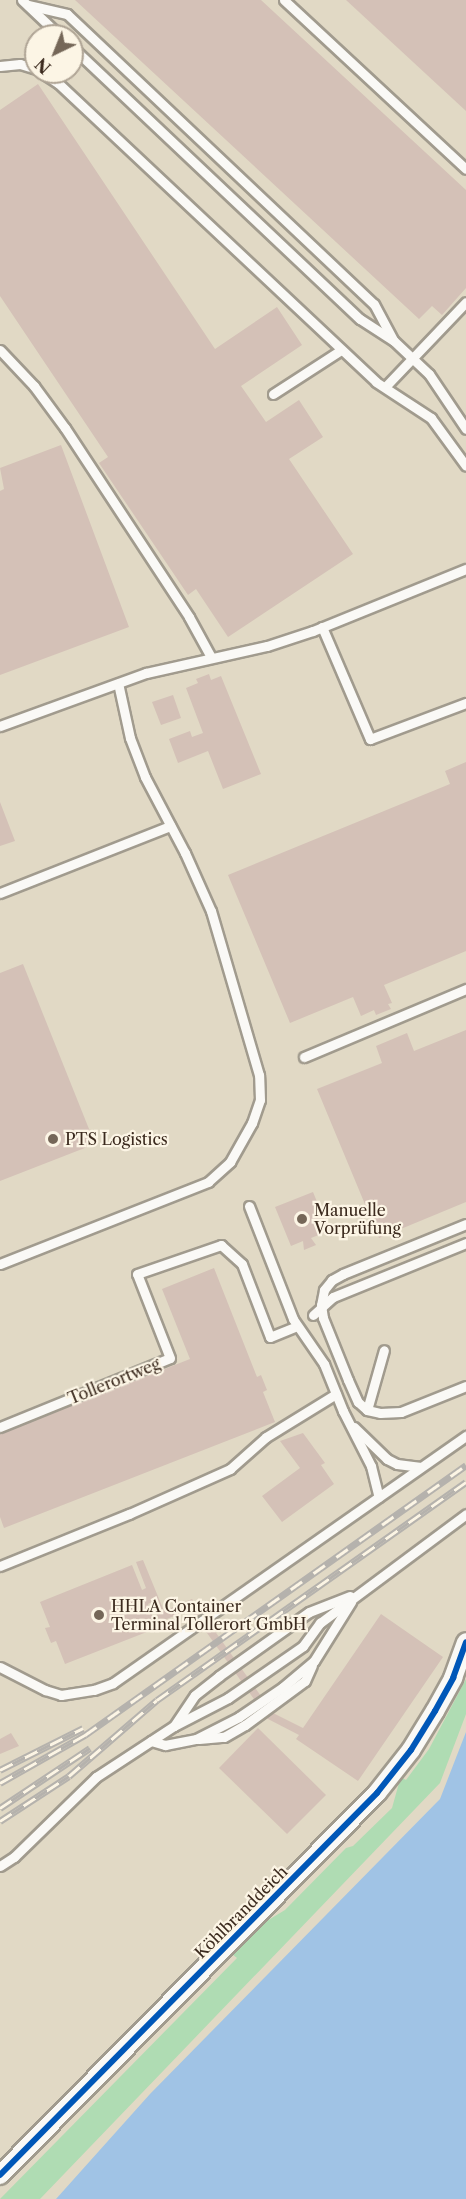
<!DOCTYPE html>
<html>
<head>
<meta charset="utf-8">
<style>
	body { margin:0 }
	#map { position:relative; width:466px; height:2199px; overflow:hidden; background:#e1d9c5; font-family:"Libre Caslon Text",serif }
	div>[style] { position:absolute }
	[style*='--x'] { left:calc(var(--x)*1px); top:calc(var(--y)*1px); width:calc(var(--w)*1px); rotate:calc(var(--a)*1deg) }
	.green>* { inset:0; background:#afdcb3 }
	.water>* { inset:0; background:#a0c3e5 }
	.building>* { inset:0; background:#d4c1b7 }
	.roads { filter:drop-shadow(2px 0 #a19b8e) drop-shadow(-2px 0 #a19b8e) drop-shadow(0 2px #a19b8e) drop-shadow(0 -2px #a19b8e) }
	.lane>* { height:9px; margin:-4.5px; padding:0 4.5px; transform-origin:4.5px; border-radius:4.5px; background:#faf9f6 }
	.street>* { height:18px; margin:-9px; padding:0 9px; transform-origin:9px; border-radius:9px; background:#faf9f6 }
	.rail>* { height:7px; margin-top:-3.5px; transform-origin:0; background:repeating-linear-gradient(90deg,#fcf5e5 0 14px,#b5b2ad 0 28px); box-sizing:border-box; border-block:2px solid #b5b2ad }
	.cycleway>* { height:6px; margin:-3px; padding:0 3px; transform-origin:3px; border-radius:3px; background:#0057b8 }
	.dots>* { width:16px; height:16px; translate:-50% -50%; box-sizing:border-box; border:3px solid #fcf5e5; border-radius:50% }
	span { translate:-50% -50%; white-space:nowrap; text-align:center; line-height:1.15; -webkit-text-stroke:4.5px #fcf5e5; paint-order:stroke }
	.poi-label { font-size:16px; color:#3b2a1e }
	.left { translate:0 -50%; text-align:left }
	.street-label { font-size:16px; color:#3b2a1e }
	.north { position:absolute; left:24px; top:24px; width:60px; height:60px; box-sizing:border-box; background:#fcf5e5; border:2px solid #afa495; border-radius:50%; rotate:223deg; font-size:16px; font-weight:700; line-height:24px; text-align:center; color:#3b2a1e }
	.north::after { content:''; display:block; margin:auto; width:21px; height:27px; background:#756758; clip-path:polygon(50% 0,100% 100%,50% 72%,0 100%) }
</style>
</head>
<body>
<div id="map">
	<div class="green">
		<div style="clip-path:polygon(466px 1679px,466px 1714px,440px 1783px,40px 2199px,0 2199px,237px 1958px,232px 1954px,265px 1922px,285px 1910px,346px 1848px,353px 1846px,392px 1808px,399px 1783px,402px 1778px,406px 1780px,429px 1749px)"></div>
	</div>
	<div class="water">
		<div style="clip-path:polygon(466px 1732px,466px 2199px,56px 2199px,150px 2094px,440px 1799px)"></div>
	</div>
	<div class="building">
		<div style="clip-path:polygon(75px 0,261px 0,466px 190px,466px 288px,442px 315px,432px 306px,419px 319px)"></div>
		<div style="clip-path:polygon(346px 0,466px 0,466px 111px)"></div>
		<div style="clip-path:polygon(38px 84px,215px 349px,277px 307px,302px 345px,241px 386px,266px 422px,299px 400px,323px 437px,289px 459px,353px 554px,228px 637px,196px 589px,188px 595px,99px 463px,108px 457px,0 296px,0 110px)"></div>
		<div style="clip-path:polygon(61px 445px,129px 627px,0 675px,0 491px,4px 489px,0 468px)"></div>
		<div style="clip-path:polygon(209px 674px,211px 680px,221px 676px,261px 774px,223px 789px,208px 751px,178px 763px,169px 739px,190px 731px,192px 737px,203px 733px,186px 688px,198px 683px,196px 679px)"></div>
		<div style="clip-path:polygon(173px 695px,181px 718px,161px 725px,152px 702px)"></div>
		<div style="clip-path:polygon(466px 762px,466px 951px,384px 985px,392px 1003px,388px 1004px,391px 1009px,376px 1015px,374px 1010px,361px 1016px,353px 997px,290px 1023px,228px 875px,450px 784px,445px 771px)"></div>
		<div style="clip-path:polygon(0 802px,15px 841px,0 846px)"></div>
		<div style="clip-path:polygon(23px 964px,95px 1144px,0 1181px,0 973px)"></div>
		<div style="clip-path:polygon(466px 1030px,466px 1202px,379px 1238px,317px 1089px,382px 1063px,376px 1046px,407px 1033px,414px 1051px)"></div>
		<div style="clip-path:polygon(313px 1192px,329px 1231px,311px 1238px,316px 1245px,304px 1250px,303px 1241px,291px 1246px,275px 1207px)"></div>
		<div style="clip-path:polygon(214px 1268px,257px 1377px,261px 1375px,267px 1390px,263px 1392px,275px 1422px,4px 1528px,0 1517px,0 1434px,190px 1359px,162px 1289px)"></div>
		<div style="clip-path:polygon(303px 1433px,325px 1463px,321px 1465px,334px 1484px,282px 1522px,262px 1496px,300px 1468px,280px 1441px)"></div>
		<div style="clip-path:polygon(143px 1560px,164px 1611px,192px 1599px,273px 1713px,303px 1728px,381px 1614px,443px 1657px,358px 1781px,296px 1739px,299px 1735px,268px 1719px,190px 1609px,160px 1622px,152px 1602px,148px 1604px,157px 1628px,65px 1664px,56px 1641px,51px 1643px,45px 1628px,50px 1627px,40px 1602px,132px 1565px,142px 1590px,146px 1588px,136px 1562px)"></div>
		<div style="clip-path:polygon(258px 1728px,326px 1795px,287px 1834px,219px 1768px)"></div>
		<div style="clip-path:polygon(11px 1733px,19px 1746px,0 1754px,0 1739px)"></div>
	</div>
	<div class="roads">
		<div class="lane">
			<div style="--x:22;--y:0;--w:52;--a:43.5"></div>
			<div style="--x:284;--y:0;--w:248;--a:42.9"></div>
			<div style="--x:28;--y:5;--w:40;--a:13"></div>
			<div style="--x:67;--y:14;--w:422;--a:43.4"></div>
			<div style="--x:374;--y:304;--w:40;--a:62"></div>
			<div style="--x:72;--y:47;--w:396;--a:43.4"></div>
			<div style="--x:360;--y:319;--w:40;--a:32.9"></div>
			<div style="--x:394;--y:341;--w:48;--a:43.3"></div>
			<div style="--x:429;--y:374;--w:66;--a:56.1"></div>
			<div style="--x:0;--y:66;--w:20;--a:-6"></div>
			<div style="--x:20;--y:64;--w:17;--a:17"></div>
			<div style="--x:41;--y:72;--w:20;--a:33"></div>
			<div style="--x:58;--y:83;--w:436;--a:43.2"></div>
			<div style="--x:376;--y:382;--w:66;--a:33.2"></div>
			<div style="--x:431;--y:418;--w:59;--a:53.9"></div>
			<div style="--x:0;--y:350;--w:50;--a:46.6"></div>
			<div style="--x:34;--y:386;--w:52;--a:53.6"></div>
			<div style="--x:65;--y:428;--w:226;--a:56.7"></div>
			<div style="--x:189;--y:617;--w:46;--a:61.2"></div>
			<div style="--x:385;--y:387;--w:117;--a:-46.4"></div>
			<div style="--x:273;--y:394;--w:81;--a:-32.9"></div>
			<div style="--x:322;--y:627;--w:122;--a:66.8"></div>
			<div style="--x:370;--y:739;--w:103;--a:-20.6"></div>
			<div style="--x:0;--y:726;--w:155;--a:-20"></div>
			<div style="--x:146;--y:673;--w:124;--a:-12.6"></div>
			<div style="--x:267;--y:646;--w:48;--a:-18.1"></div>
			<div style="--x:313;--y:631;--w:165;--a:-22.1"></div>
			<div style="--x:0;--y:893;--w:183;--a:-21.5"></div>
			<div style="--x:304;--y:1057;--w:176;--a:-22.8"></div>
			<div style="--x:249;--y:1206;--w:121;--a:68.7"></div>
			<div style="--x:293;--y:1319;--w:55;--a:55.4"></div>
			<div style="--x:324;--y:1364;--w:51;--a:68"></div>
			<div style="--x:343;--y:1411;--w:62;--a:63"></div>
			<div style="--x:371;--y:1466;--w:32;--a:76"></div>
			<div style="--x:466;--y:1224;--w:133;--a:157.9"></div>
			<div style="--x:343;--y:1274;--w:13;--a:151"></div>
			<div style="--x:332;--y:1280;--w:13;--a:129"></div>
			<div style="--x:324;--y:1290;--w:15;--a:101"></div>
			<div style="--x:321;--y:1305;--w:13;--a:81"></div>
			<div style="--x:323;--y:1318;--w:67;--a:68"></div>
			<div style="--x:348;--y:1380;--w:24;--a:66"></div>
			<div style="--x:358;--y:1402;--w:12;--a:42"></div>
			<div style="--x:367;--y:1410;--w:13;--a:13"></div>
			<div style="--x:380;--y:1413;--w:21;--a:-3"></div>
			<div style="--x:401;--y:1412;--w:70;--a:-21.8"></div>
			<div style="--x:0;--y:1264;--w:224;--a:-21.5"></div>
			<div style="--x:208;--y:1182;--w:30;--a:-42"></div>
			<div style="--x:230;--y:1162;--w:45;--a:-60.6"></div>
			<div style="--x:252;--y:1123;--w:24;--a:-71"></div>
			<div style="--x:260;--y:1100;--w:25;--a:-92"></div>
			<div style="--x:259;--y:1075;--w:171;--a:-106.3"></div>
			<div style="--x:211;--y:911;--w:64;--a:-114.1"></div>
			<div style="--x:185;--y:853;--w:86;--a:-117.8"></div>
			<div style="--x:145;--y:777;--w:42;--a:-111"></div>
			<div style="--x:130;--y:738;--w:56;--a:-102.3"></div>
			<div style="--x:313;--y:1315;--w:27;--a:-42"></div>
			<div style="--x:333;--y:1297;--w:144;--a:-22.1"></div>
			<div style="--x:367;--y:1410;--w:62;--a:-74.2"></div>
			<div style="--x:0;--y:1427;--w:183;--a:-22.1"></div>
			<div style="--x:170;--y:1358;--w:90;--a:-111.4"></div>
			<div style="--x:137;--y:1274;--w:89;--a:-19"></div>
			<div style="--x:221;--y:1245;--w:28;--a:42"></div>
			<div style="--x:242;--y:1264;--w:78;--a:69"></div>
			<div style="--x:270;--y:1337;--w:29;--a:-22"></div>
			<div style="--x:354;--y:1427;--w:46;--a:44.1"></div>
			<div style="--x:387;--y:1459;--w:11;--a:27"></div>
			<div style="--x:397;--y:1464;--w:24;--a:7"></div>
			<div style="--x:0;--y:1566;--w:139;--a:-22"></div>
			<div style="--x:129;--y:1514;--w:111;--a:-24"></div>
			<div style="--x:230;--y:1469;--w:48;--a:-41.6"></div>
			<div style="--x:266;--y:1437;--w:82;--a:-31.6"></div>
			<div style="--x:0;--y:1667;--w:51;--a:27.1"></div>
			<div style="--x:45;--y:1690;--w:17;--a:17"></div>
			<div style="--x:61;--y:1695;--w:33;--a:-9"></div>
			<div style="--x:94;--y:1690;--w:20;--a:-20"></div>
			<div style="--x:113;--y:1683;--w:431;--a:-35"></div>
			<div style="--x:174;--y:1726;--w:37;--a:-56"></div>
			<div style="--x:195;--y:1695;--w:31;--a:-38"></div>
			<div style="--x:219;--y:1676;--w:110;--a:-35.4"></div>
			<div style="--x:309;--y:1612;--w:44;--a:-21.3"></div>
			<div style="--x:199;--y:1739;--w:25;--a:-5"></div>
			<div style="--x:224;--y:1737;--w:24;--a:-30"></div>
			<div style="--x:245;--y:1725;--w:74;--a:-36.3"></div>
			<div style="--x:305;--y:1681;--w:17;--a:-66"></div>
			<div style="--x:151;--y:1741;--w:15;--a:16"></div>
			<div style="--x:165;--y:1745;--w:32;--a:-11"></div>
			<div style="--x:196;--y:1739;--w:48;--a:-27.1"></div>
			<div style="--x:239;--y:1717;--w:53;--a:-34.3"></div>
			<div style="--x:283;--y:1687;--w:40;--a:-40"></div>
			<div style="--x:314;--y:1661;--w:70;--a:-57.9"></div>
			<div style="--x:0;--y:1866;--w:17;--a:-33"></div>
			<div style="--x:14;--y:1857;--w:115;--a:-44.3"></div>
			<div style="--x:96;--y:1777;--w:93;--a:-33.2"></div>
			<div style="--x:174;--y:1726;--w:61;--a:-27.4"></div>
			<div style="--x:228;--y:1698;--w:91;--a:-34.7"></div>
			<div style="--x:303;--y:1646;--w:29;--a:-54"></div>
			<div style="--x:320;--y:1623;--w:182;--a:-36.7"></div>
		</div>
		<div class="street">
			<div style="--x:0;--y:2175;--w:537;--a:-45.38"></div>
			<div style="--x:377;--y:1793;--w:55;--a:-51.7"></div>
			<div style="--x:411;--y:1750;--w:46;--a:-58.4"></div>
			<div style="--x:435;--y:1711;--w:38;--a:-61"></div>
			<div style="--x:453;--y:1678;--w:38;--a:-70"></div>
		</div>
	</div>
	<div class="rail">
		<div style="--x:0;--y:1770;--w:93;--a:-26.8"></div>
		<div style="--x:0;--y:1783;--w:98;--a:-29.5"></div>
		<div style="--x:85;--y:1735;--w:467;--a:-35.3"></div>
		<div style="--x:0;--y:1808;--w:108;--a:-33.7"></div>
		<div style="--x:0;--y:1821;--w:82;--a:-33.1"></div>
		<div style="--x:69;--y:1776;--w:116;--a:-40.8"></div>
		<div style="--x:157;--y:1700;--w:378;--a:-35.2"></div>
	</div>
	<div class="cycleway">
		<div style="--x:0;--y:2175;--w:537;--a:-45.38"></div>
		<div style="--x:377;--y:1793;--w:55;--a:-51.7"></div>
		<div style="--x:411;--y:1750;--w:46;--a:-58.4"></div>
		<div style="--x:435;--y:1711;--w:38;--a:-61"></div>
		<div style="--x:453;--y:1678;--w:38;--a:-70"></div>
	</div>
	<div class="dots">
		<div style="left:53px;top:1139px;background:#756758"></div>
		<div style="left:302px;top:1219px;background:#756758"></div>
		<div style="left:99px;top:1615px;background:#756758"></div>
	</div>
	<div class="poi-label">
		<span class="left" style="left:65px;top:1139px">PTS Logistics</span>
		<span class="left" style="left:314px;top:1219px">Manuelle<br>Vorprüfung</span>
		<span class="left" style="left:111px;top:1615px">HHLA Container<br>Terminal Tollerort GmbH</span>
	</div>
	<div class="street-label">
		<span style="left:114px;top:1381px;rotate:-22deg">Tollerortweg</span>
		<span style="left:241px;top:1912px;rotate:-45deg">Köhlbranddeich</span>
	</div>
	<div class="north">N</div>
</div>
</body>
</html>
